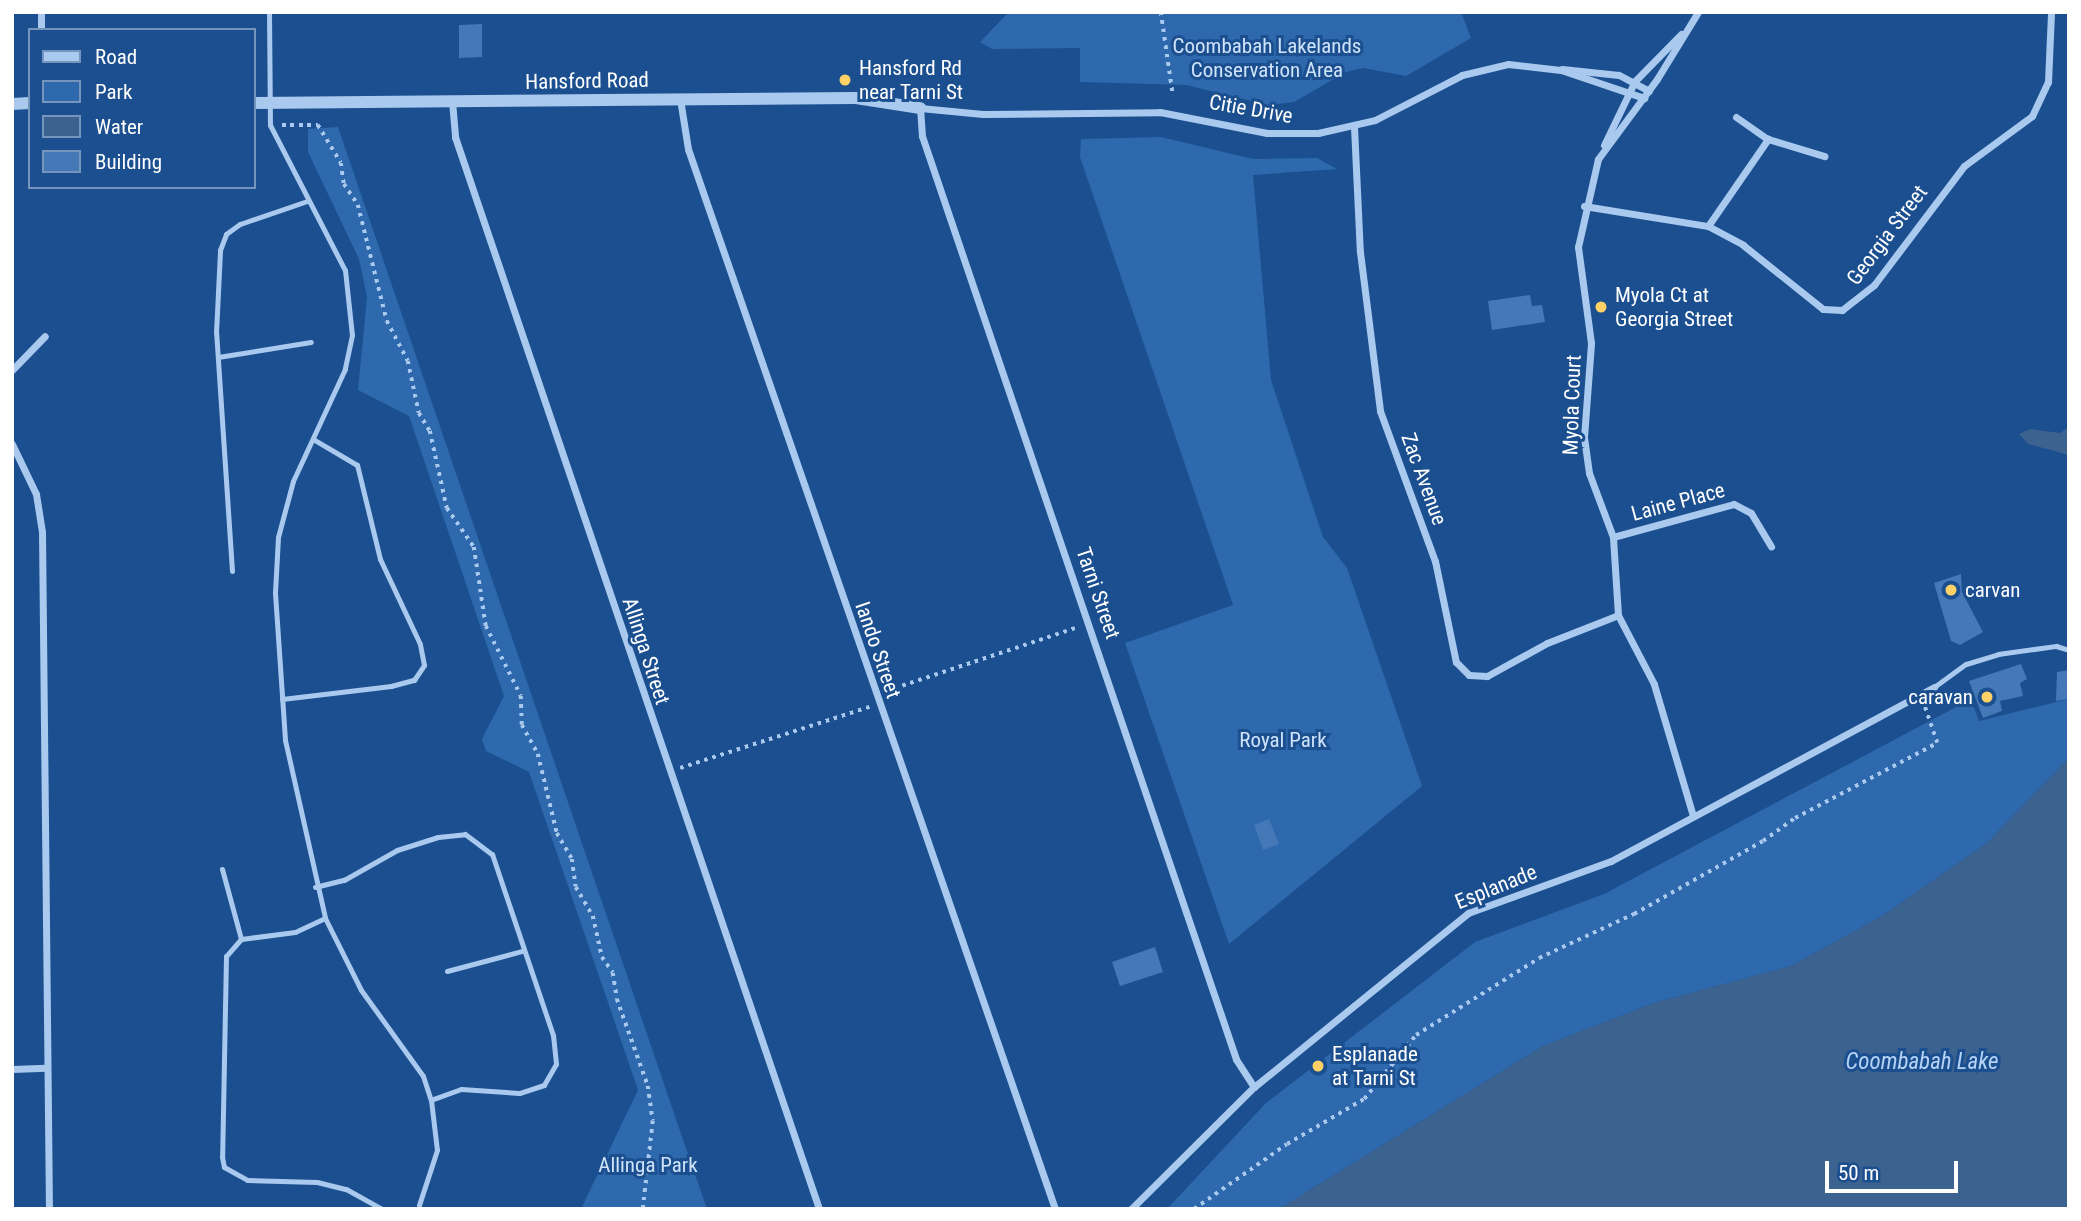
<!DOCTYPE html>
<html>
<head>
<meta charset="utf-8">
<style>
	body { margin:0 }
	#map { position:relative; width:2081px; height:1221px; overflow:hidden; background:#1b4f8f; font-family:"Roboto Condensed",sans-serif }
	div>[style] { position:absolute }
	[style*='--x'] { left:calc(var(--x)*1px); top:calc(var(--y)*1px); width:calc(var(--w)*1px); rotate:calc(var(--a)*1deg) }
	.green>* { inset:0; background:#2e69ad }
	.water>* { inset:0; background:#3c6290 }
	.building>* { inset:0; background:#4478b7 }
	.path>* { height:3.5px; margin-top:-1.75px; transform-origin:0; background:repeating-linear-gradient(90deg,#a9c9ee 0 3.5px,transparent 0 8.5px) }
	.service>* { height:5px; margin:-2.5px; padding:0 2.5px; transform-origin:2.5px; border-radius:2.5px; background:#a9c9ee }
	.minor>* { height:7px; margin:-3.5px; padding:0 3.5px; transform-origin:3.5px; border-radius:3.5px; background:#a9c9ee }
	.tertiary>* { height:12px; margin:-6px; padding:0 6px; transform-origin:6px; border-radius:6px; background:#a9c9ee }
	.dots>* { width:19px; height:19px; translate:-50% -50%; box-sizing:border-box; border:4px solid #1b4f8f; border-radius:50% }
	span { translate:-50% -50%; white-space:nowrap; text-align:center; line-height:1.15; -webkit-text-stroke:6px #1b4f8f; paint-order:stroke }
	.park-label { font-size:21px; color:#cfe3fa }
	.poi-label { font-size:21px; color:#fff }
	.left { translate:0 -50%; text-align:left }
	.right { translate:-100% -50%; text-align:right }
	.street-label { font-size:21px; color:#fff }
	.water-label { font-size:23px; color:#b5d3f5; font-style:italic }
	.frame { position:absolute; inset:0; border:14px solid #fff; pointer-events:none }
	.legend { position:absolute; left:28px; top:28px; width:228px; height:161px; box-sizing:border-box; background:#1b4f8f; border:2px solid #7695bc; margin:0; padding:9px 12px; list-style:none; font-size:21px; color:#fff }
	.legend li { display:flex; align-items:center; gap:14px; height:35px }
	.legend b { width:35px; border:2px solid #7695bc }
	.scale { position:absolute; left:1825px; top:1161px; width:133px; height:32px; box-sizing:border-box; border:4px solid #fff; border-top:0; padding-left:9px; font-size:21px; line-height:24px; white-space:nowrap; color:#fff; -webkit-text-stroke:5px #1b4f8f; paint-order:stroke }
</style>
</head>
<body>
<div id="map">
	<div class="green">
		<div style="clip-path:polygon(1009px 12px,1461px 12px,1471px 38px,1406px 76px,1363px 68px,1346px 72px,1294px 102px,1268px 105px,1186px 85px,1080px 82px,1080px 48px,992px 49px,980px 42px)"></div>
		<div style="clip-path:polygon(338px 127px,679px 1128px,707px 1209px,581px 1209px,638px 1090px,529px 772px,486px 751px,482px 739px,504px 696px,409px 416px,358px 390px,367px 297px,359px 259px,308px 152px,308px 129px)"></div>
		<div style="clip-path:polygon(1161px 137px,1253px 159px,1317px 158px,1337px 169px,1253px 175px,1271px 380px,1323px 537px,1347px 568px,1422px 786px,1229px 944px,1125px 643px,1233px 605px,1080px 157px,1081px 139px)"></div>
		<div style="clip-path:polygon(1971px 699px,1979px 721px,2069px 699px,2069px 758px,1987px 843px,1882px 916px,1791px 966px,1654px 1003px,1543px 1046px,1279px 1209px,1167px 1209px,1266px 1103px,1475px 942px,1604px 894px)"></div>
	</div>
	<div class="water">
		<div style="clip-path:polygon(2069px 427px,2069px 455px,2028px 444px,2019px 434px,2030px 429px,2060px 433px)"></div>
		<div style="clip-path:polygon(2069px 758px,2069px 1209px,1279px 1209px,1543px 1046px,1654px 1003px,1791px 966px,1882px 916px,1987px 843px)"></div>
	</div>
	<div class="building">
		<div style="clip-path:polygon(482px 24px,482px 57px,459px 58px,459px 25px)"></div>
		<div style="clip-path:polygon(1530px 295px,1532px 306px,1542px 305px,1545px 322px,1492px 330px,1488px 301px)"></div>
		<div style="clip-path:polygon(1961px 574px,1962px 592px,1983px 632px,1960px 645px,1951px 641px,1934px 583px)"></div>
		<div style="clip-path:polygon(2021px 664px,2027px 679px,2020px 683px,2023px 696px,2000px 701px,2002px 711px,1983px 718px,1969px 681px)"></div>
		<div style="clip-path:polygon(2069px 670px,2069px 699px,2056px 701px,2057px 672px)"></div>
		<div style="clip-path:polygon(1269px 819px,1279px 844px,1263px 850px,1254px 825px)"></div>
		<div style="clip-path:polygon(1155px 947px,1163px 972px,1120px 986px,1112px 962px)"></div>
	</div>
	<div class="path">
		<div style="--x:1161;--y:12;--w:84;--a:81.8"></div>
		<div style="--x:282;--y:125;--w:36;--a:0"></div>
		<div style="--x:318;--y:125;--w:44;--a:58.8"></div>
		<div style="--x:341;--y:163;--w:21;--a:82"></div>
		<div style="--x:344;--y:184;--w:25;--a:56"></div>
		<div style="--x:358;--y:205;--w:120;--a:76"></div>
		<div style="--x:387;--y:321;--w:45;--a:62.3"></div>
		<div style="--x:408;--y:361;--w:53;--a:78.1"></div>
		<div style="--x:419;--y:413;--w:21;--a:59"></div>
		<div style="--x:430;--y:431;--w:79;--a:77.6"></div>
		<div style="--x:447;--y:508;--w:47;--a:55.3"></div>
		<div style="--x:474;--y:547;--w:80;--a:81.4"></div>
		<div style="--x:486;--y:626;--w:78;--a:63.4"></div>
		<div style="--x:521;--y:696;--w:29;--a:88"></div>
		<div style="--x:522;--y:725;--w:33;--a:61"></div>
		<div style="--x:538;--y:754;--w:81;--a:76.5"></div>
		<div style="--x:557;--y:833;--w:30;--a:60"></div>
		<div style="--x:572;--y:859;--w:28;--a:82"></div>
		<div style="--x:576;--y:887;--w:34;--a:60"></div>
		<div style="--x:593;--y:916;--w:42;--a:77.6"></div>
		<div style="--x:602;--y:957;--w:19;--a:55"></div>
		<div style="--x:613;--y:973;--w:26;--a:81"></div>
		<div style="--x:617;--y:999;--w:92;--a:70.4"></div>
		<div style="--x:648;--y:1086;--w:35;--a:82"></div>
		<div style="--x:653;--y:1121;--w:89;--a:96.5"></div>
		<div style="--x:886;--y:691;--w:202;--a:-18.4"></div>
		<div style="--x:680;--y:768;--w:199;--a:-17.9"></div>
		<div style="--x:1194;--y:1209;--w:113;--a:-35"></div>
		<div style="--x:1287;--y:1144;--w:89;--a:-30.3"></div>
		<div style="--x:1364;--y:1099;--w:82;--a:-50.9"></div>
		<div style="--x:1416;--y:1035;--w:145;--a:-32"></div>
		<div style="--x:1539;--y:958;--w:105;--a:-24.9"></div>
		<div style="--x:1634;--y:914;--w:148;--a:-29.5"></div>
		<div style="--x:1763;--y:841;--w:39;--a:-36"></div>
		<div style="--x:1795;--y:818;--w:161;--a:-27.8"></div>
		<div style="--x:1937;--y:743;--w:40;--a:-108.9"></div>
	</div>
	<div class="service">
		<div style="--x:269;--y:12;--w:113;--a:89.5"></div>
		<div style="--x:270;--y:125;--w:163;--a:62.7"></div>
		<div style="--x:345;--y:270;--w:65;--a:83.9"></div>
		<div style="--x:352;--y:335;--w:35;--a:102"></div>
		<div style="--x:345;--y:369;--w:123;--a:114.9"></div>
		<div style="--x:293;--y:481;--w:58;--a:105"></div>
		<div style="--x:278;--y:537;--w:56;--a:93.1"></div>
		<div style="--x:275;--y:593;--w:147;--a:86.1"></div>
		<div style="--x:285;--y:740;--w:182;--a:77.3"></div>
		<div style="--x:325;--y:918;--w:80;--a:63.4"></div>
		<div style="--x:361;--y:990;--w:106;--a:54.2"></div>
		<div style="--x:423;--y:1076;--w:25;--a:72"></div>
		<div style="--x:431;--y:1100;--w:50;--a:83.2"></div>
		<div style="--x:437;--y:1150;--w:58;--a:108.1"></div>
		<div style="--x:218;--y:357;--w:94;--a:-9.2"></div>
		<div style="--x:232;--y:571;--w:239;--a:-93.8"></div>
		<div style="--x:216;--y:333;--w:83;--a:-87.2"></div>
		<div style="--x:220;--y:250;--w:17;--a:-69"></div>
		<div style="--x:226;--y:234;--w:17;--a:-36"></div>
		<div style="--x:240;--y:224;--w:71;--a:-18.9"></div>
		<div style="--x:1934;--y:687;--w:39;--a:-36"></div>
		<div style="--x:1966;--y:664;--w:34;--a:-17"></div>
		<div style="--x:1998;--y:654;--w:59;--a:-7.9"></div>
		<div style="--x:2056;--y:646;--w:14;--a:17"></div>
		<div style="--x:282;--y:699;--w:110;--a:-6.8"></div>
		<div style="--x:391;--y:686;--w:24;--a:-15"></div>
		<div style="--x:414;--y:680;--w:18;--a:-56"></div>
		<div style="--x:424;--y:665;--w:21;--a:-101"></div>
		<div style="--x:420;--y:644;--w:94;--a:-115.2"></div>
		<div style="--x:380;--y:559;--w:97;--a:-103.7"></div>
		<div style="--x:357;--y:465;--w:51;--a:-149.4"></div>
		<div style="--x:222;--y:869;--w:73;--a:74.8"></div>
		<div style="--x:315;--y:887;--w:30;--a:-14"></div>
		<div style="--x:344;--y:880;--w:61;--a:-29.5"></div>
		<div style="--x:397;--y:850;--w:43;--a:-17.6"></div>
		<div style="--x:438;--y:837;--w:27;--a:-6"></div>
		<div style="--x:465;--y:834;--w:34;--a:37"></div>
		<div style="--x:492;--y:854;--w:191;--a:71.4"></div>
		<div style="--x:553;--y:1035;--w:29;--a:84"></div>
		<div style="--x:556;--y:1064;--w:24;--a:120"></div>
		<div style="--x:544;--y:1085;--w:26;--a:162"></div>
		<div style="--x:519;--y:1093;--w:58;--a:-176.1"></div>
		<div style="--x:461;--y:1089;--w:32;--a:160"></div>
		<div style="--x:325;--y:918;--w:33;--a:155"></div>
		<div style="--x:295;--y:932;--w:54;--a:172.6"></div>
		<div style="--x:241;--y:939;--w:23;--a:131"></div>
		<div style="--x:226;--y:956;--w:201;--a:91.1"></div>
		<div style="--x:222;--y:1157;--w:10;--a:79"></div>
		<div style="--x:224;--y:1167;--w:26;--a:29"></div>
		<div style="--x:247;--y:1180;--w:70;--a:1.6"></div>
		<div style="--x:317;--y:1182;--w:30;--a:14"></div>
		<div style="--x:346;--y:1189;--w:41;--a:29.1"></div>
		<div style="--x:447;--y:971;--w:78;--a:-14.9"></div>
	</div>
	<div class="minor">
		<div style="--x:41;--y:12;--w:18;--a:90"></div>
		<div style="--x:1562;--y:69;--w:57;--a:6"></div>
		<div style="--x:1619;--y:75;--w:34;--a:28"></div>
		<div style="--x:680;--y:99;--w:51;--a:80.9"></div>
		<div style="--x:688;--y:149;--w:1122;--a:70.9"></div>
		<div style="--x:452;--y:101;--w:36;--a:85"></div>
		<div style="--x:455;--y:137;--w:1132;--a:71.24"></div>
		<div style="--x:1736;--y:117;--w:39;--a:35"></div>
		<div style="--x:1768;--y:139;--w:59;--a:16.9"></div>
		<div style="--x:1354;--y:127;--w:125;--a:87.3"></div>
		<div style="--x:1360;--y:252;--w:160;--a:82.8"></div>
		<div style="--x:1380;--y:411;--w:160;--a:69.9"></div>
		<div style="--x:1435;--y:561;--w:103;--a:78.3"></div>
		<div style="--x:1456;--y:662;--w:18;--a:45"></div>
		<div style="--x:1469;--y:675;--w:18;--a:3"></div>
		<div style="--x:1487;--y:676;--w:68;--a:-28.8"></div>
		<div style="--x:1547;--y:643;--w:76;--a:-21.5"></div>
		<div style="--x:1604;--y:145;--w:71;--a:-64.2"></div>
		<div style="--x:1635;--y:81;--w:66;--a:-45.6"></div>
		<div style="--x:1584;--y:206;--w:126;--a:9.2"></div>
		<div style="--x:1708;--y:226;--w:40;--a:28"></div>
		<div style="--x:1743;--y:245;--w:102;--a:38.7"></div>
		<div style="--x:1823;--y:309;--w:19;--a:3"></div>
		<div style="--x:1842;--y:310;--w:41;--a:-38"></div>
		<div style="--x:1874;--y:285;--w:149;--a:-52.9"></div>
		<div style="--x:1964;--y:166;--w:84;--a:-36.3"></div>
		<div style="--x:2032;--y:116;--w:38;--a:-65"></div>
		<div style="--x:2048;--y:82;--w:70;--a:-87.5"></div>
		<div style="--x:1708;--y:226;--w:106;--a:-55.4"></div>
		<div style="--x:12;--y:370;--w:47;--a:-45.9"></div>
		<div style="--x:12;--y:444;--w:55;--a:64.4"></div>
		<div style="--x:36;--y:494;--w:38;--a:81"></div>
		<div style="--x:42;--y:532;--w:677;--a:89.41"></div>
		<div style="--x:1613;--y:537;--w:125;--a:-15.3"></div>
		<div style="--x:1734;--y:504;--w:19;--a:28"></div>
		<div style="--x:1751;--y:513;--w:39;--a:59"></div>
		<div style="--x:1693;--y:816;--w:138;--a:-106.5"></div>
		<div style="--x:1654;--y:684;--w:78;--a:-117.6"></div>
		<div style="--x:1618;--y:615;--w:78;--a:-93.7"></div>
		<div style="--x:1613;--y:537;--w:68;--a:-110.6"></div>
		<div style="--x:1589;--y:473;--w:36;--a:-98"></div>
		<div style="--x:1584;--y:437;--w:94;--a:-85.7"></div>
		<div style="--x:1591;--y:343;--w:97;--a:-97.7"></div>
		<div style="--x:1578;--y:247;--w:90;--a:-77.2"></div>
		<div style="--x:1598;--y:159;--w:99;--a:-53.6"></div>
		<div style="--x:1657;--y:79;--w:79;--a:-58.5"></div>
		<div style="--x:12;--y:1069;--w:34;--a:-2"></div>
		<div style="--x:1254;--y:1087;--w:33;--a:-123"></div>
		<div style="--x:1236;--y:1059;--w:975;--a:-108.79"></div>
		<div style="--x:922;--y:136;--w:28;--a:-94"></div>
		<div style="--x:920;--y:108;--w:63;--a:5.4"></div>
		<div style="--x:983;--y:114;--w:177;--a:-0.6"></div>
		<div style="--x:1160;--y:112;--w:109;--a:11.1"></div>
		<div style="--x:1267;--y:133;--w:51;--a:0"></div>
		<div style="--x:1318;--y:133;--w:58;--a:-12.8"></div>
		<div style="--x:1375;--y:120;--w:98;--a:-27.3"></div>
		<div style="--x:1462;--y:75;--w:47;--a:-13.4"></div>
		<div style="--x:1508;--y:64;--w:53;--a:6.5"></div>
		<div style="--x:1561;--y:70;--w:88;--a:18.6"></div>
		<div style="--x:1131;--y:1209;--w:173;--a:-44.8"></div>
		<div style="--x:1254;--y:1087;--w:276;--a:-39.1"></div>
		<div style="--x:1468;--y:913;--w:152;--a:-20"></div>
		<div style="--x:1611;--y:861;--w:367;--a:-28.3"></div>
	</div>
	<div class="tertiary">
		<div style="--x:254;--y:103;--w:602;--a:-0.48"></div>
		<div style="--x:856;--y:98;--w:65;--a:8.9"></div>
		<div style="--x:12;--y:104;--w:18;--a:-3"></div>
	</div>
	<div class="dots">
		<div style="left:845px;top:80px;background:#ffd166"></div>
		<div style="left:1601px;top:307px;background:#ffd166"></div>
		<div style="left:1951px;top:590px;background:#ffd166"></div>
		<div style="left:1987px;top:697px;background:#ffd166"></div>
		<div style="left:1318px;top:1066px;background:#ffd166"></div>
	</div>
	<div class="park-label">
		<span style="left:1267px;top:58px">Coombabah Lakelands<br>Conservation Area</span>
		<span style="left:1283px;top:740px">Royal Park</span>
		<span style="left:648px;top:1165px">Allinga Park</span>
	</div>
	<div class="poi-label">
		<span class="left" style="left:859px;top:80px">Hansford Rd<br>near Tarni St</span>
		<span class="left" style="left:1615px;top:307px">Myola Ct at<br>Georgia Street</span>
		<span class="left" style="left:1965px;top:590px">carvan</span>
		<span class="right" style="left:1973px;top:697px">caravan</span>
		<span class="left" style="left:1332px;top:1066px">Esplanade<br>at Tarni St</span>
	</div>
	<div class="street-label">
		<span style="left:587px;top:81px;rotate:-1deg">Hansford Road</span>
		<span style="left:1251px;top:109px;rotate:10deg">Citie Drive</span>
		<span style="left:1887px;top:235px;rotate:-53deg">Georgia Street</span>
		<span style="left:1572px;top:405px;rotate:-88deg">Myola Court</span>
		<span style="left:1424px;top:479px;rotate:70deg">Zac Avenue</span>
		<span style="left:1678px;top:502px;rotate:-15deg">Laine Place</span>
		<span style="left:1098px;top:593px;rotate:71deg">Tarni Street</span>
		<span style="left:878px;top:650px;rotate:71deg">Iando Street</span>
		<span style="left:646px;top:651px;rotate:72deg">Allinga Street</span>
		<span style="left:1496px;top:887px;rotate:-22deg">Esplanade</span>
	</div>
	<div class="water-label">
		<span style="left:1922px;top:1062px">Coombabah Lake</span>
	</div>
	<div class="frame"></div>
	<ul class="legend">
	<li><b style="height:9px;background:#a9c9ee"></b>Road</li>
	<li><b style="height:19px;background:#2e69ad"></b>Park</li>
	<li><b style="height:19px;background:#3c6290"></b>Water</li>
	<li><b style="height:19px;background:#4478b7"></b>Building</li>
	</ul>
	<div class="scale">50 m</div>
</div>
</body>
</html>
